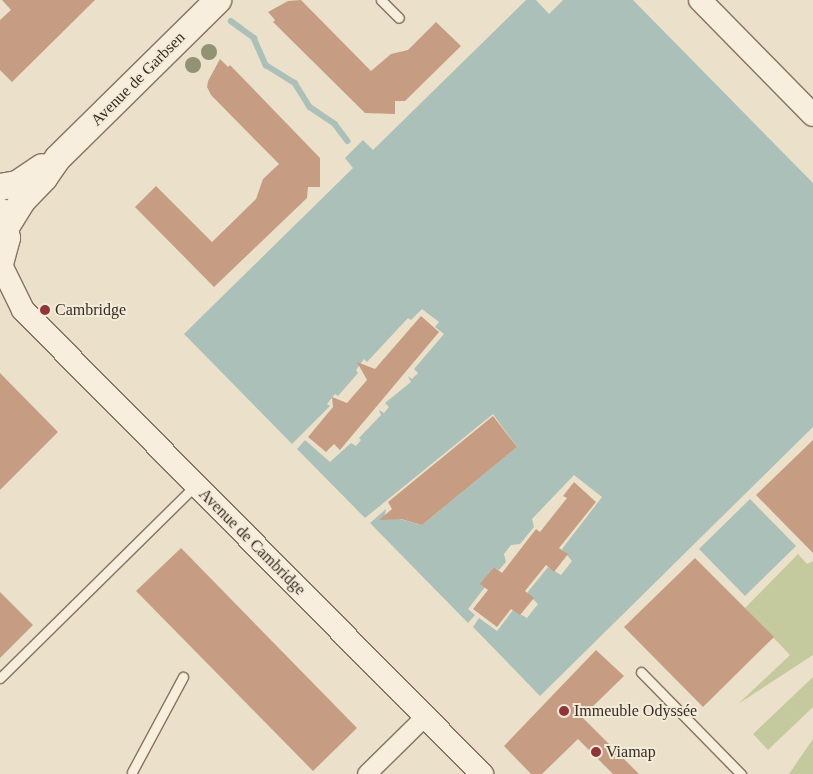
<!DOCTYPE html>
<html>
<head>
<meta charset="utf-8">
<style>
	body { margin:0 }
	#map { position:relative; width:813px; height:774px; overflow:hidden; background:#ebe1ca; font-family:"Times New Roman",serif }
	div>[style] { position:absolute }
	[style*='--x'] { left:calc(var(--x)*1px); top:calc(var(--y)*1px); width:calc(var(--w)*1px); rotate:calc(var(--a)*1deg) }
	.green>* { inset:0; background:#c5c99e }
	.water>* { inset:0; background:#aac0b9 }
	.stream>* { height:5.5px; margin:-2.75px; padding:0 2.75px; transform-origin:2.75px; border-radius:2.75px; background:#aac0b9 }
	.building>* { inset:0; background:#c69d83 }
	.roads { filter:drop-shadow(1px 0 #877360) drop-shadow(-1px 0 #877360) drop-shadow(0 1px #877360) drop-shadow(0 -1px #877360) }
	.service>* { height:9px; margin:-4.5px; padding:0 4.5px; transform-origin:4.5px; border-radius:4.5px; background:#f7eedd }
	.minor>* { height:18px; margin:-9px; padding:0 9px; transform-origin:9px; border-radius:9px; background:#f7eedd }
	.tertiary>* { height:22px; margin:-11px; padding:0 11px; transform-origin:11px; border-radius:11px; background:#f7eedd }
	.secondary>* { height:26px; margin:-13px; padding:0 13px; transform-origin:13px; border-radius:13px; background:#f7eedd }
	.trees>* { width:16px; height:16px; margin:-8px; border-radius:50%; background:#929372 }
	.dots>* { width:14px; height:14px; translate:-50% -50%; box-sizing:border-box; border:2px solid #f3ebd9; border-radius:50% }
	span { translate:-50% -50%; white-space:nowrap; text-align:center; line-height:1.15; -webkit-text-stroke:4px #f3ebd9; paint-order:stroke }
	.street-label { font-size:16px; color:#392c22 }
	.poi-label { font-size:16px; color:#392c22 }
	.left { translate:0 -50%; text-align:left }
</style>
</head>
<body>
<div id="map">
	<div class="green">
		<div style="clip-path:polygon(798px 554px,807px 564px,813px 561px,813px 655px,738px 704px,790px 655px,745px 608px)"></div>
		<div style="clip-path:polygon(813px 677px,813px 707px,768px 750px,753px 734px)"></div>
		<div style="clip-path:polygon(813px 739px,813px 774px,789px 774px)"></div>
	</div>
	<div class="water">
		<div style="clip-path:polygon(526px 0,536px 0,549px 14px,563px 0,633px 0,813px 183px,813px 427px,540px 696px,473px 627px,479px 618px,497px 631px,513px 610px,527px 618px,538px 604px,527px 593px,548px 567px,561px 575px,572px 561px,562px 549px,602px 497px,574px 475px,532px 519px,534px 527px,520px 544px,511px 545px,504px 554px,506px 562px,499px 570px,494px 567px,481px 584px,485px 587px,468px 609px,475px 615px,468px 623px,370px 523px,386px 509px,385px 515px,422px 525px,517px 447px,493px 414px,365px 518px,297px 449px,305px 440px,330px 462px,351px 443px,356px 446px,361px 440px,359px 438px,381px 415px,379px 410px,384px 413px,389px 407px,385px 403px,411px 382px,408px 376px,412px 379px,418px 373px,414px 369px,444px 334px,435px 327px,439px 322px,422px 309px,411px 320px,408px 318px,367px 362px,364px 359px,356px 370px,358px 373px,338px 396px,335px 394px,327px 404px,330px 406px,292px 444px,184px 334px,353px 168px,345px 158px,363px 140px,373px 150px)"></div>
		<div style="clip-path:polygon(750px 499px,796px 546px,745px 596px,699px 549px)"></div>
	</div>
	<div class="stream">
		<div style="--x:231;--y:21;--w:29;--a:36"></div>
		<div style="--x:254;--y:38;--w:30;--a:66"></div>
		<div style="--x:266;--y:65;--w:34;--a:32"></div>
		<div style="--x:295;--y:83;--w:28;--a:58"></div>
		<div style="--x:310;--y:107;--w:30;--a:34"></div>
		<div style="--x:335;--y:124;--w:21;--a:53"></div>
	</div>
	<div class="building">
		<div style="clip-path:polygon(2px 0,95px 0,12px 82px,0 70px,0 20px,11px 10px)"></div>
		<div style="clip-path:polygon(301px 0,371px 71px,391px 54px,408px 50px,436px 22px,461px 46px,405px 101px,395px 101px,395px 114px,365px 113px,273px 22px,275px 20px,268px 12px,288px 1px)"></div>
		<div style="clip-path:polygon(220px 59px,228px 67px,230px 65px,320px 158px,320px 187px,308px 187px,307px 198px,214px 287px,135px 207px,156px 186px,212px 242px,256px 199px,263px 179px,279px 164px,211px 95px,207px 87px,208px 81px)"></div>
		<div style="clip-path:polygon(421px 316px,439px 332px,340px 450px,334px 444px,326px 452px,308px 437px,333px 407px,332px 397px,347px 403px,367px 380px,357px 362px,375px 369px)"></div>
		<div style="clip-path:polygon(0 373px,58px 432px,0 490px)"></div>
		<div style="clip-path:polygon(493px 416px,517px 447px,422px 525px,401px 519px,379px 520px,392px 509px,388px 502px)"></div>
		<div style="clip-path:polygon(813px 440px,813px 553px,756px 495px)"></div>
		<div style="clip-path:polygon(574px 482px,596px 502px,559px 548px,568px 554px,554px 572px,546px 565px,525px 591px,534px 598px,520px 615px,511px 609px,497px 627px,473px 609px,488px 590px,480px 584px,494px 567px,502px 573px,536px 529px,540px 532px,567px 498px,563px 496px)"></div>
		<div style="clip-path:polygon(181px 548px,357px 728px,313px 771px,136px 591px)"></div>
		<div style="clip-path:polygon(695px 558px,774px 637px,703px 707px,624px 627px)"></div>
		<div style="clip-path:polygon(0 592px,33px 625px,0 658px)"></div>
		<div style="clip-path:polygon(596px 650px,624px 676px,582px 717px,639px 774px,613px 774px,578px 739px,542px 774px,531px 774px,504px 746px)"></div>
	</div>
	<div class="roads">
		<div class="service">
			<div style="--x:381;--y:0;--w:25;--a:45"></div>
			<div style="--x:641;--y:672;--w:143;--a:45.6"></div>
			<div style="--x:0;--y:678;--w:275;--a:-44.6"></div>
			<div style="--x:132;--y:772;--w:108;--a:-61.8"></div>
		</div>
		<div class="minor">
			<div style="--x:367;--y:774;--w:81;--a:-44.5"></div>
		</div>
		<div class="tertiary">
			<div style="--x:700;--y:0;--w:161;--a:45.5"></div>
			<div style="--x:0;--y:263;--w:52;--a:63.9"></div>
			<div style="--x:23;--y:310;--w:653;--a:45.31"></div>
		</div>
		<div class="secondary">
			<div style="--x:0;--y:187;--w:17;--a:-10"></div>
			<div style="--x:17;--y:184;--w:30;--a:-34"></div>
			<div style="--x:6;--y:227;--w:31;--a:-58"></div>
			<div style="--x:22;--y:201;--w:32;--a:-46"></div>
			<div style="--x:44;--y:178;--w:24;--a:-55"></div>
			<div style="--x:58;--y:158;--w:225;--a:-44.6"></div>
			<div style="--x:0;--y:264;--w:27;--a:-75"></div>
			<div style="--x:7;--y:238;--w:27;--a:-103"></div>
		</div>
	</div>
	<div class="trees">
		<div style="left:209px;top:52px"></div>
		<div style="left:193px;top:65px"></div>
	</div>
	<div class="dots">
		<div style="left:45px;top:310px;background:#913538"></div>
		<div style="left:564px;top:711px;background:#913538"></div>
		<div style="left:596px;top:752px;background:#913538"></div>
	</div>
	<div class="street-label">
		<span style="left:138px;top:79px;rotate:-45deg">Avenue de Garbsen</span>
		<span style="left:252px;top:542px;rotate:45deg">Avenue de Cambridge</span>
	</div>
	<div class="poi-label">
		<span class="left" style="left:55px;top:310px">Cambridge</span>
		<span class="left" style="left:574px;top:711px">Immeuble Odyssée</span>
		<span class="left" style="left:606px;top:752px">Viamap</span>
	</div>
</div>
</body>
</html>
